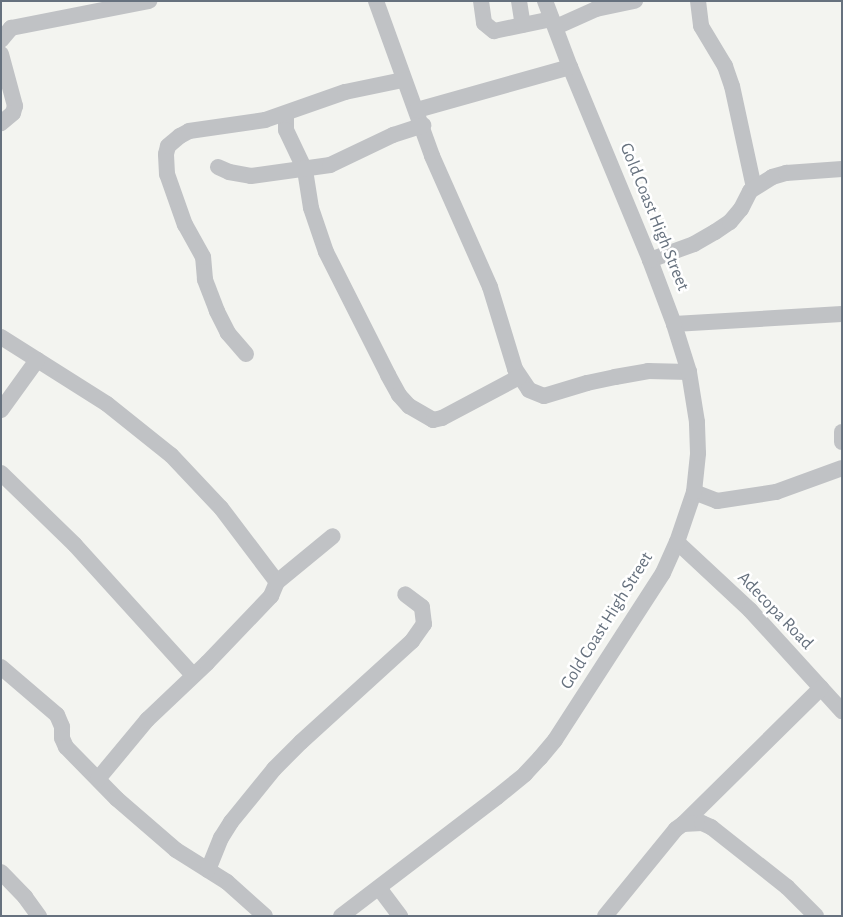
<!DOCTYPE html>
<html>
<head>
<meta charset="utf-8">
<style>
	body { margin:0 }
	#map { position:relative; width:843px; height:917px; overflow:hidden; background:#f3f4f0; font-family:"Alegreya Sans",sans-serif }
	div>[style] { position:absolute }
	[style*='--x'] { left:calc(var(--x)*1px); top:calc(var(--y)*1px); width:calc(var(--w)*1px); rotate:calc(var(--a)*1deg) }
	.minor>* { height:16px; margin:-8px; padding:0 8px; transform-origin:8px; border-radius:8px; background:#c0c2c5 }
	span { translate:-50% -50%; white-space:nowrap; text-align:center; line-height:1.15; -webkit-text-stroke:5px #fff; paint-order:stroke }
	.street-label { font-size:18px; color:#66717e }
	.frame { position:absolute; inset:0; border:2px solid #66717e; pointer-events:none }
</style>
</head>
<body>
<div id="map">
	<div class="minor">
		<div style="--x:376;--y:1;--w:165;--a:70.1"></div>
		<div style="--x:432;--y:156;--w:143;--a:66.1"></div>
		<div style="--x:490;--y:287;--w:86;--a:73"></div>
		<div style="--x:515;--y:369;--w:25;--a:56"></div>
		<div style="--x:529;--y:390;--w:16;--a:22"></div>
		<div style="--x:544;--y:396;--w:45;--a:-16.8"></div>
		<div style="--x:587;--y:383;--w:29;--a:-12"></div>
		<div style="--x:615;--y:377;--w:34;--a:-10"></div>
		<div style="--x:648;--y:371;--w:41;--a:1.4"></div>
		<div style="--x:481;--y:1;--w:22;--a:82"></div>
		<div style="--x:484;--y:23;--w:13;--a:39"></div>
		<div style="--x:494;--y:31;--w:59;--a:-11.7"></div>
		<div style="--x:519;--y:1;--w:24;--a:81"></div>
		<div style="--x:698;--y:1;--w:25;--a:83"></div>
		<div style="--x:701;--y:26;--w:47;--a:59"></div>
		<div style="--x:725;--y:66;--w:21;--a:71"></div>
		<div style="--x:732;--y:86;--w:104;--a:77.8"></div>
		<div style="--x:556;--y:27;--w:44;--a:-24.2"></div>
		<div style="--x:596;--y:9;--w:40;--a:-12"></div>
		<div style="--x:1;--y:40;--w:16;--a:-50"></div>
		<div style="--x:11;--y:28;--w:141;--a:-11.1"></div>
		<div style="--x:1;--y:54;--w:54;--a:74.9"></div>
		<div style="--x:15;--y:106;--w:7;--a:106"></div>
		<div style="--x:13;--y:113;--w:16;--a:140"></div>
		<div style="--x:417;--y:110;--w:159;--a:-15.7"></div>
		<div style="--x:286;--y:114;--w:16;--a:90"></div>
		<div style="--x:286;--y:130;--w:44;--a:64.6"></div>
		<div style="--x:305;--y:170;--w:38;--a:81"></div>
		<div style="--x:311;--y:208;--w:46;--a:71.2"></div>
		<div style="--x:326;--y:252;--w:138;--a:63.2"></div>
		<div style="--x:388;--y:375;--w:23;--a:61"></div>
		<div style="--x:399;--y:395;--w:15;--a:48"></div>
		<div style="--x:409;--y:406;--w:28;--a:30"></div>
		<div style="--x:433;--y:420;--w:9;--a:-13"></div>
		<div style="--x:442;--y:418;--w:87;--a:-28"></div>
		<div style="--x:218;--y:167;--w:12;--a:24"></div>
		<div style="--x:229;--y:172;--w:22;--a:10"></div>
		<div style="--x:251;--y:176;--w:80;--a:-7.9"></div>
		<div style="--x:330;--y:165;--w:70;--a:-25.5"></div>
		<div style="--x:393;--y:135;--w:32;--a:-18"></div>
		<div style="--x:650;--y:260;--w:47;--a:-20"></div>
		<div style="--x:694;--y:244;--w:24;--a:-30"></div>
		<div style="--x:715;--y:232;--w:18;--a:-34"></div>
		<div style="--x:730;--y:222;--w:17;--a:-50"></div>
		<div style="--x:741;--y:209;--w:20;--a:-63"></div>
		<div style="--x:750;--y:191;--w:26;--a:-32"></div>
		<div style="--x:772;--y:177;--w:15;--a:-16"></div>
		<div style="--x:786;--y:173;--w:56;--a:-4.1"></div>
		<div style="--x:674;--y:324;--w:168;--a:-3.4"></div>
		<div style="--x:1;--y:337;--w:125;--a:32.3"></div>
		<div style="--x:107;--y:404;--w:82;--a:38.6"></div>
		<div style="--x:171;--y:455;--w:73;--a:46.7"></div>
		<div style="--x:221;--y:508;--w:93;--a:52.9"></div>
		<div style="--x:246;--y:354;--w:28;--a:-131"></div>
		<div style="--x:228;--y:333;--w:25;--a:-117"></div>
		<div style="--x:217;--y:311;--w:34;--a:-111"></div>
		<div style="--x:205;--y:279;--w:22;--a:-95"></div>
		<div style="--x:203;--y:257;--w:37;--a:-119"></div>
		<div style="--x:185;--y:225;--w:54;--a:-109.4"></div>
		<div style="--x:167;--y:174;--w:20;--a:-93"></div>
		<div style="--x:166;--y:154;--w:8;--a:-76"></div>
		<div style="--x:168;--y:146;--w:16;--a:-40"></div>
		<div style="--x:180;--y:136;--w:10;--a:-29"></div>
		<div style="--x:189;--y:131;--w:77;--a:-8.2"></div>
		<div style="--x:265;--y:120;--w:85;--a:-19.3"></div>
		<div style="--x:345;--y:92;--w:59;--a:-11.7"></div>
		<div style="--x:1;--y:410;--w:62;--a:-54.2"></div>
		<div style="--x:842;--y:432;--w:10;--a:90"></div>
		<div style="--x:1;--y:473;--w:103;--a:44.2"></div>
		<div style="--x:75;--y:545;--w:176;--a:47.8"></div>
		<div style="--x:694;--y:492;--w:25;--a:21"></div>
		<div style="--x:717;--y:501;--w:60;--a:-8.7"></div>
		<div style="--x:776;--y:492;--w:70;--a:-20"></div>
		<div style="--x:677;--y:542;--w:100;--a:43"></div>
		<div style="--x:750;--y:610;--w:137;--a:47.7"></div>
		<div style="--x:1;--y:667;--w:74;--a:40.6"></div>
		<div style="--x:57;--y:715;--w:13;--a:67"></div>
		<div style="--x:62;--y:727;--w:11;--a:90"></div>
		<div style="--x:62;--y:738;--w:10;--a:66"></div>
		<div style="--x:66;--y:747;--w:73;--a:45.6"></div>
		<div style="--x:117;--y:799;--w:78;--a:40.8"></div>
		<div style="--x:176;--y:850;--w:60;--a:32.1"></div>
		<div style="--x:227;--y:882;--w:51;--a:41.8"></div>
		<div style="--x:98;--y:779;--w:77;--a:-50.3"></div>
		<div style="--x:147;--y:720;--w:83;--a:-43.5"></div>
		<div style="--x:207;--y:663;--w:93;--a:-46.3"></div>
		<div style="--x:271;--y:596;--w:15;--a:-67"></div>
		<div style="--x:277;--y:582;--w:72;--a:-39.4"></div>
		<div style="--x:683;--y:824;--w:194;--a:-44.6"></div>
		<div style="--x:208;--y:870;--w:35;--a:-68"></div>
		<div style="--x:221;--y:838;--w:19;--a:-58"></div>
		<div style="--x:231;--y:822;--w:68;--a:-50.9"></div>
		<div style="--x:274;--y:769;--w:38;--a:-45"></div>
		<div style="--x:301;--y:742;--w:150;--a:-42.3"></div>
		<div style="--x:412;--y:641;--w:21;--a:-55"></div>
		<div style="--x:424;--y:624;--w:17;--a:-97"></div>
		<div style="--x:422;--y:607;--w:21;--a:-143"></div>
		<div style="--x:1;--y:872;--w:35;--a:46"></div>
		<div style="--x:25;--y:897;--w:24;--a:54"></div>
		<div style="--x:379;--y:888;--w:35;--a:53"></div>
		<div style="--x:341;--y:916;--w:196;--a:-37.3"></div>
		<div style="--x:497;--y:797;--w:36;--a:-39"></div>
		<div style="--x:525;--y:774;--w:22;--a:-47"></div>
		<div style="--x:540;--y:758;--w:23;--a:-50"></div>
		<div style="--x:555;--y:740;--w:199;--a:-57.1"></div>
		<div style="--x:663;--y:573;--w:34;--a:-66"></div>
		<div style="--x:677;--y:542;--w:53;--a:-71.2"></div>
		<div style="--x:694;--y:492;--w:39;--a:-84"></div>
		<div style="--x:698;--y:453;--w:31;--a:-92"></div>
		<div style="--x:697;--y:422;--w:51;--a:-99.1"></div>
		<div style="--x:689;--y:372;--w:50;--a:-107.4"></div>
		<div style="--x:674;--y:324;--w:68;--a:-110.6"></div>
		<div style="--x:650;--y:260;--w:209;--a:-112.5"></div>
		<div style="--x:570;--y:67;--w:71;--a:-110.7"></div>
		<div style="--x:605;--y:916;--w:112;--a:-50.8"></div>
		<div style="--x:676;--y:829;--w:9;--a:-36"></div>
		<div style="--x:683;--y:824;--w:19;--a:-3"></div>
		<div style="--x:702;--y:823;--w:10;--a:24"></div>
		<div style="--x:711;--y:827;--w:97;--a:38.3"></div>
		<div style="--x:787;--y:887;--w:41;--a:45"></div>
	</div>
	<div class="street-label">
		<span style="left:654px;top:217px;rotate:68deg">Gold Coast High Street</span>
		<span style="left:775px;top:611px;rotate:46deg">Adecopa Road</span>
		<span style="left:607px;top:621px;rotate:-58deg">Gold Coast High Street</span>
	</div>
	<div class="frame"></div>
</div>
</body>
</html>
